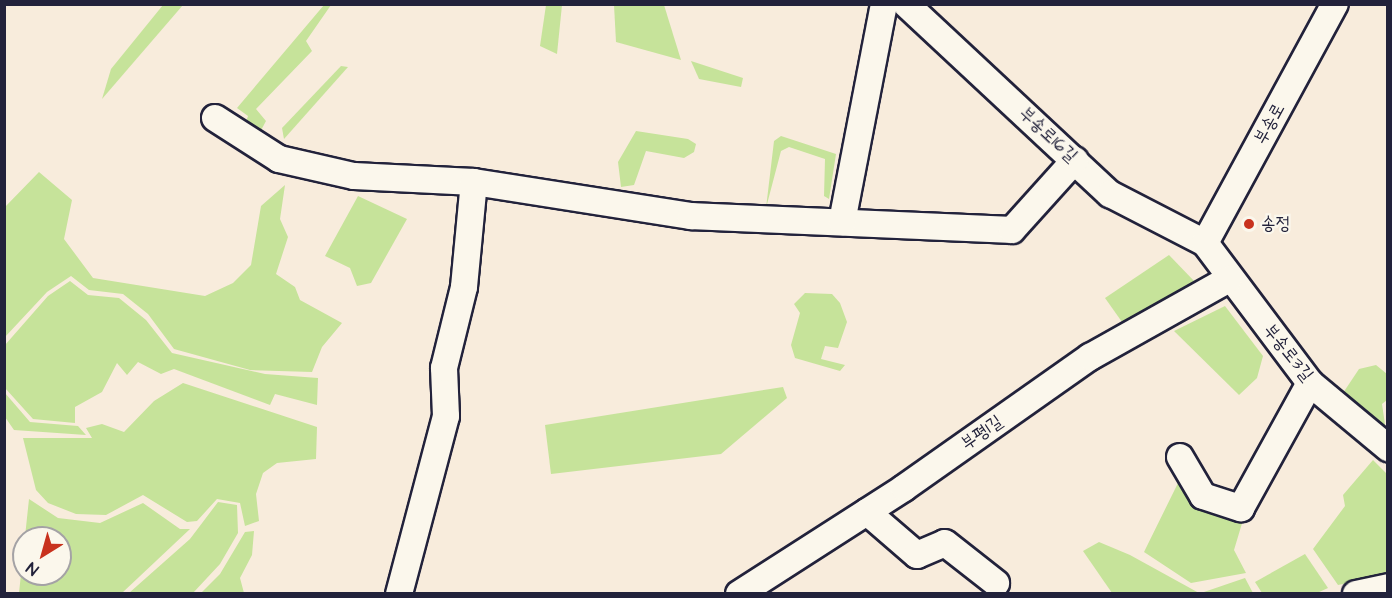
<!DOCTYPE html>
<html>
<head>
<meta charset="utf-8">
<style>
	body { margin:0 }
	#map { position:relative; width:1392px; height:598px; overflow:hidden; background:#f8ecdc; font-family:"Architects Daughter","Poor Story",sans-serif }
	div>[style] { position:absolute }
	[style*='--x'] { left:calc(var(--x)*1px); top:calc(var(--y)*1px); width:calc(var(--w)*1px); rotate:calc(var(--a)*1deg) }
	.green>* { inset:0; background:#c6e39a }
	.roads { filter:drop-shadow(2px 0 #22223b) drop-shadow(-2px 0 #22223b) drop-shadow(0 2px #22223b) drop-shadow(0 -2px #22223b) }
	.minor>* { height:26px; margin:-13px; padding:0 13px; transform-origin:13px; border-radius:13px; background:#fbf7ec }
	.dots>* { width:16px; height:16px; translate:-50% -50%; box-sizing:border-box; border:3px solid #fbf7ec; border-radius:50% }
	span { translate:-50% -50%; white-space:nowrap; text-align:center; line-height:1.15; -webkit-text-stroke:4.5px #fbf7ec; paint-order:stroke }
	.street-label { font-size:18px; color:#22223b }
	.poi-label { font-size:18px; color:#22223b }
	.left { translate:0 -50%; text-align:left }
	.frame { position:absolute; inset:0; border:6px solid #22223b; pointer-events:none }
	.north { position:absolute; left:12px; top:526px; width:60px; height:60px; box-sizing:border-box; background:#fbf7ec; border:2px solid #a4a2a5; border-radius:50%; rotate:217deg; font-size:16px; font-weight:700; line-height:24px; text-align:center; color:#22223b }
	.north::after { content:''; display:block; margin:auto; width:21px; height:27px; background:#c8321e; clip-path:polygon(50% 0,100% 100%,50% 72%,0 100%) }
</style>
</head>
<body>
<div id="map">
	<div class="green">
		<div style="clip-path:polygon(163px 5px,183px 5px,102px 99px,111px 69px)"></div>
		<div style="clip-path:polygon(324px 5px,331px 5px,306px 41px,312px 51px,256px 109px,266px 121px,258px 136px,244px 128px,248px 116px,237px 108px)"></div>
		<div style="clip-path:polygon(546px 5px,562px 5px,557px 54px,540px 46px)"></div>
		<div style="clip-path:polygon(614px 5px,664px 5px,681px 60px,616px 42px)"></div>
		<div style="clip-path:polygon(691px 61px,743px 78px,741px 87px,699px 79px)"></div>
		<div style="clip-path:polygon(341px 66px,348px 67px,284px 139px,282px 128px)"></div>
		<div style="clip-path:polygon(636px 131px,688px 139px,696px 144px,694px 152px,684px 158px,646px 151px,634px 185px,621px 187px,618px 162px)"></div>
		<div style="clip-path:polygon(781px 136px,836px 154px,829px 199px,824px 196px,825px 159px,789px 147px,781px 151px,766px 208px,774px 141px)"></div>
		<div style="clip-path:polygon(39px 172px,72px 200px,64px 239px,93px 278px,205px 296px,233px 283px,251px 265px,261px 206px,285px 185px,280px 219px,288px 237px,276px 274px,295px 287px,300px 300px,342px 323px,322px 347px,312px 372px,250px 370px,174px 349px,148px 314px,123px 294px,89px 290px,71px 276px,47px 292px,5px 337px,5px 207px)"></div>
		<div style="clip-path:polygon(358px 196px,407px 219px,371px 283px,357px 286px,350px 268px,325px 256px)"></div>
		<div style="clip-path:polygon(1169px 255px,1196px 283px,1127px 329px,1105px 298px)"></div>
		<div style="clip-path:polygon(70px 281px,88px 295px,119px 298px,146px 320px,172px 353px,265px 374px,318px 378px,317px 405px,275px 394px,270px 405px,174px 369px,161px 374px,138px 362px,127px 375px,117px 363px,102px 392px,75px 407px,75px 423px,33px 419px,5px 388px,5px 345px,48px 296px)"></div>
		<div style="clip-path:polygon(805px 293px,832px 294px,840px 303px,847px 322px,838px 348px,825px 346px,821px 359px,845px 365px,840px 371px,795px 358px,791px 345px,800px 313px,794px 304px)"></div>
		<div style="clip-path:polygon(1225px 306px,1263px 356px,1257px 378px,1239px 395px,1174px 331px)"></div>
		<div style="clip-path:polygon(1376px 365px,1387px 374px,1387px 400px,1382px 404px,1387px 438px,1341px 396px,1359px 369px)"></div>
		<div style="clip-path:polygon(183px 383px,317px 427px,316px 459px,277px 463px,263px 473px,256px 494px,259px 521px,245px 526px,240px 503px,217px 499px,197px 521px,187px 522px,143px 495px,106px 515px,76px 514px,48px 503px,36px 490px,23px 438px,92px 438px,86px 428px,102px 424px,124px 432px,154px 401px)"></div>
		<div style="clip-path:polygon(783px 387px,787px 398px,721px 454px,551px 474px,545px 425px)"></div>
		<div style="clip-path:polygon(5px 393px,30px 422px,78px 426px,86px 435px,14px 430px,5px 417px)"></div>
		<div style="clip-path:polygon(1373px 460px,1387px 474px,1387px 575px,1338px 585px,1313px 549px,1345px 506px,1343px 495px)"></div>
		<div style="clip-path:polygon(1178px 483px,1202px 505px,1243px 520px,1234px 550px,1246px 573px,1191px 583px,1144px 552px)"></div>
		<div style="clip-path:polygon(evenodd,29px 499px,58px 518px,100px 523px,143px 503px,180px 529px,190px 529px,122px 593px,19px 593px,29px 499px,24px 538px,60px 538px,60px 574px,24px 574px,24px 538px)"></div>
		<div style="clip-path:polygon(218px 502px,237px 505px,238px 533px,220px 564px,193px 593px,129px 593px,190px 539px)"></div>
		<div style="clip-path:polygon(254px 531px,252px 555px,240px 578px,244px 593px,201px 593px,220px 574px,245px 532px)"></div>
		<div style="clip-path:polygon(1099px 542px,1130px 555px,1199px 593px,1112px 593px,1083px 551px)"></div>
		<div style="clip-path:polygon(1305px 554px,1328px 588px,1317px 593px,1262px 593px,1255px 582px)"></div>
		<div style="clip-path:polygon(1245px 578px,1253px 593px,1201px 593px)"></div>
	</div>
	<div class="roads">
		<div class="minor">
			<div style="--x:906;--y:4;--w:279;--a:43"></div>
			<div style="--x:1110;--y:194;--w:107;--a:27.3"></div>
			<div style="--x:1205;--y:243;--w:175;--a:53.1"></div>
			<div style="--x:1310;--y:383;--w:102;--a:39.8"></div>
			<div style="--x:215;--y:118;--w:76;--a:32.6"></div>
			<div style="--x:279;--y:159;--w:77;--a:12.8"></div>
			<div style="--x:354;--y:176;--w:120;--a:2.9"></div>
			<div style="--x:474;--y:182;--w:220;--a:8.9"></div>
			<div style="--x:691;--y:216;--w:321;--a:2.5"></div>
			<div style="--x:1012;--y:230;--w:94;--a:-48"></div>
			<div style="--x:842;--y:222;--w:222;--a:-79.1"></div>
			<div style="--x:1205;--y:243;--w:272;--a:-61.5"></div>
			<div style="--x:1180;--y:457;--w:45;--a:59.5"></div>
			<div style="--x:1203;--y:496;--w:40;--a:18"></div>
			<div style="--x:1241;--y:508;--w:143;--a:-61.1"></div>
			<div style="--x:867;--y:512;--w:66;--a:40.7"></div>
			<div style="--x:917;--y:555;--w:30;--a:-23"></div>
			<div style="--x:945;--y:543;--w:65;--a:38.1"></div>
			<div style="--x:399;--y:594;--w:184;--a:-75.2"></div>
			<div style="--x:446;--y:416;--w:48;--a:-92.4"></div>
			<div style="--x:444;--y:368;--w:83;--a:-76.1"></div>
			<div style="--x:464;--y:287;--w:105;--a:-84.6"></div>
			<div style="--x:739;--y:594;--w:196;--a:-32.7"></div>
			<div style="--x:904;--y:488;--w:228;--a:-35.2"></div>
			<div style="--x:1090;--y:357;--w:159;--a:-29.3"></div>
			<div style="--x:1356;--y:594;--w:33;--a:-12"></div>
		</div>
	</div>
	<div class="dots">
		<div style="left:1249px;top:224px;background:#c8321e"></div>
	</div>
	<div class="street-label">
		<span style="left:1270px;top:124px;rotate:-61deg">부송로</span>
		<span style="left:1048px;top:135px;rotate:43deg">부송로16길</span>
		<span style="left:1288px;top:353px;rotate:51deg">부송로3길</span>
		<span style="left:982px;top:433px;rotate:-35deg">부평1길</span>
	</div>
	<div class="poi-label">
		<span class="left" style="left:1261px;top:224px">송정</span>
	</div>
	<div class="frame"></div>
	<div class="north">N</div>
</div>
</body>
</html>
